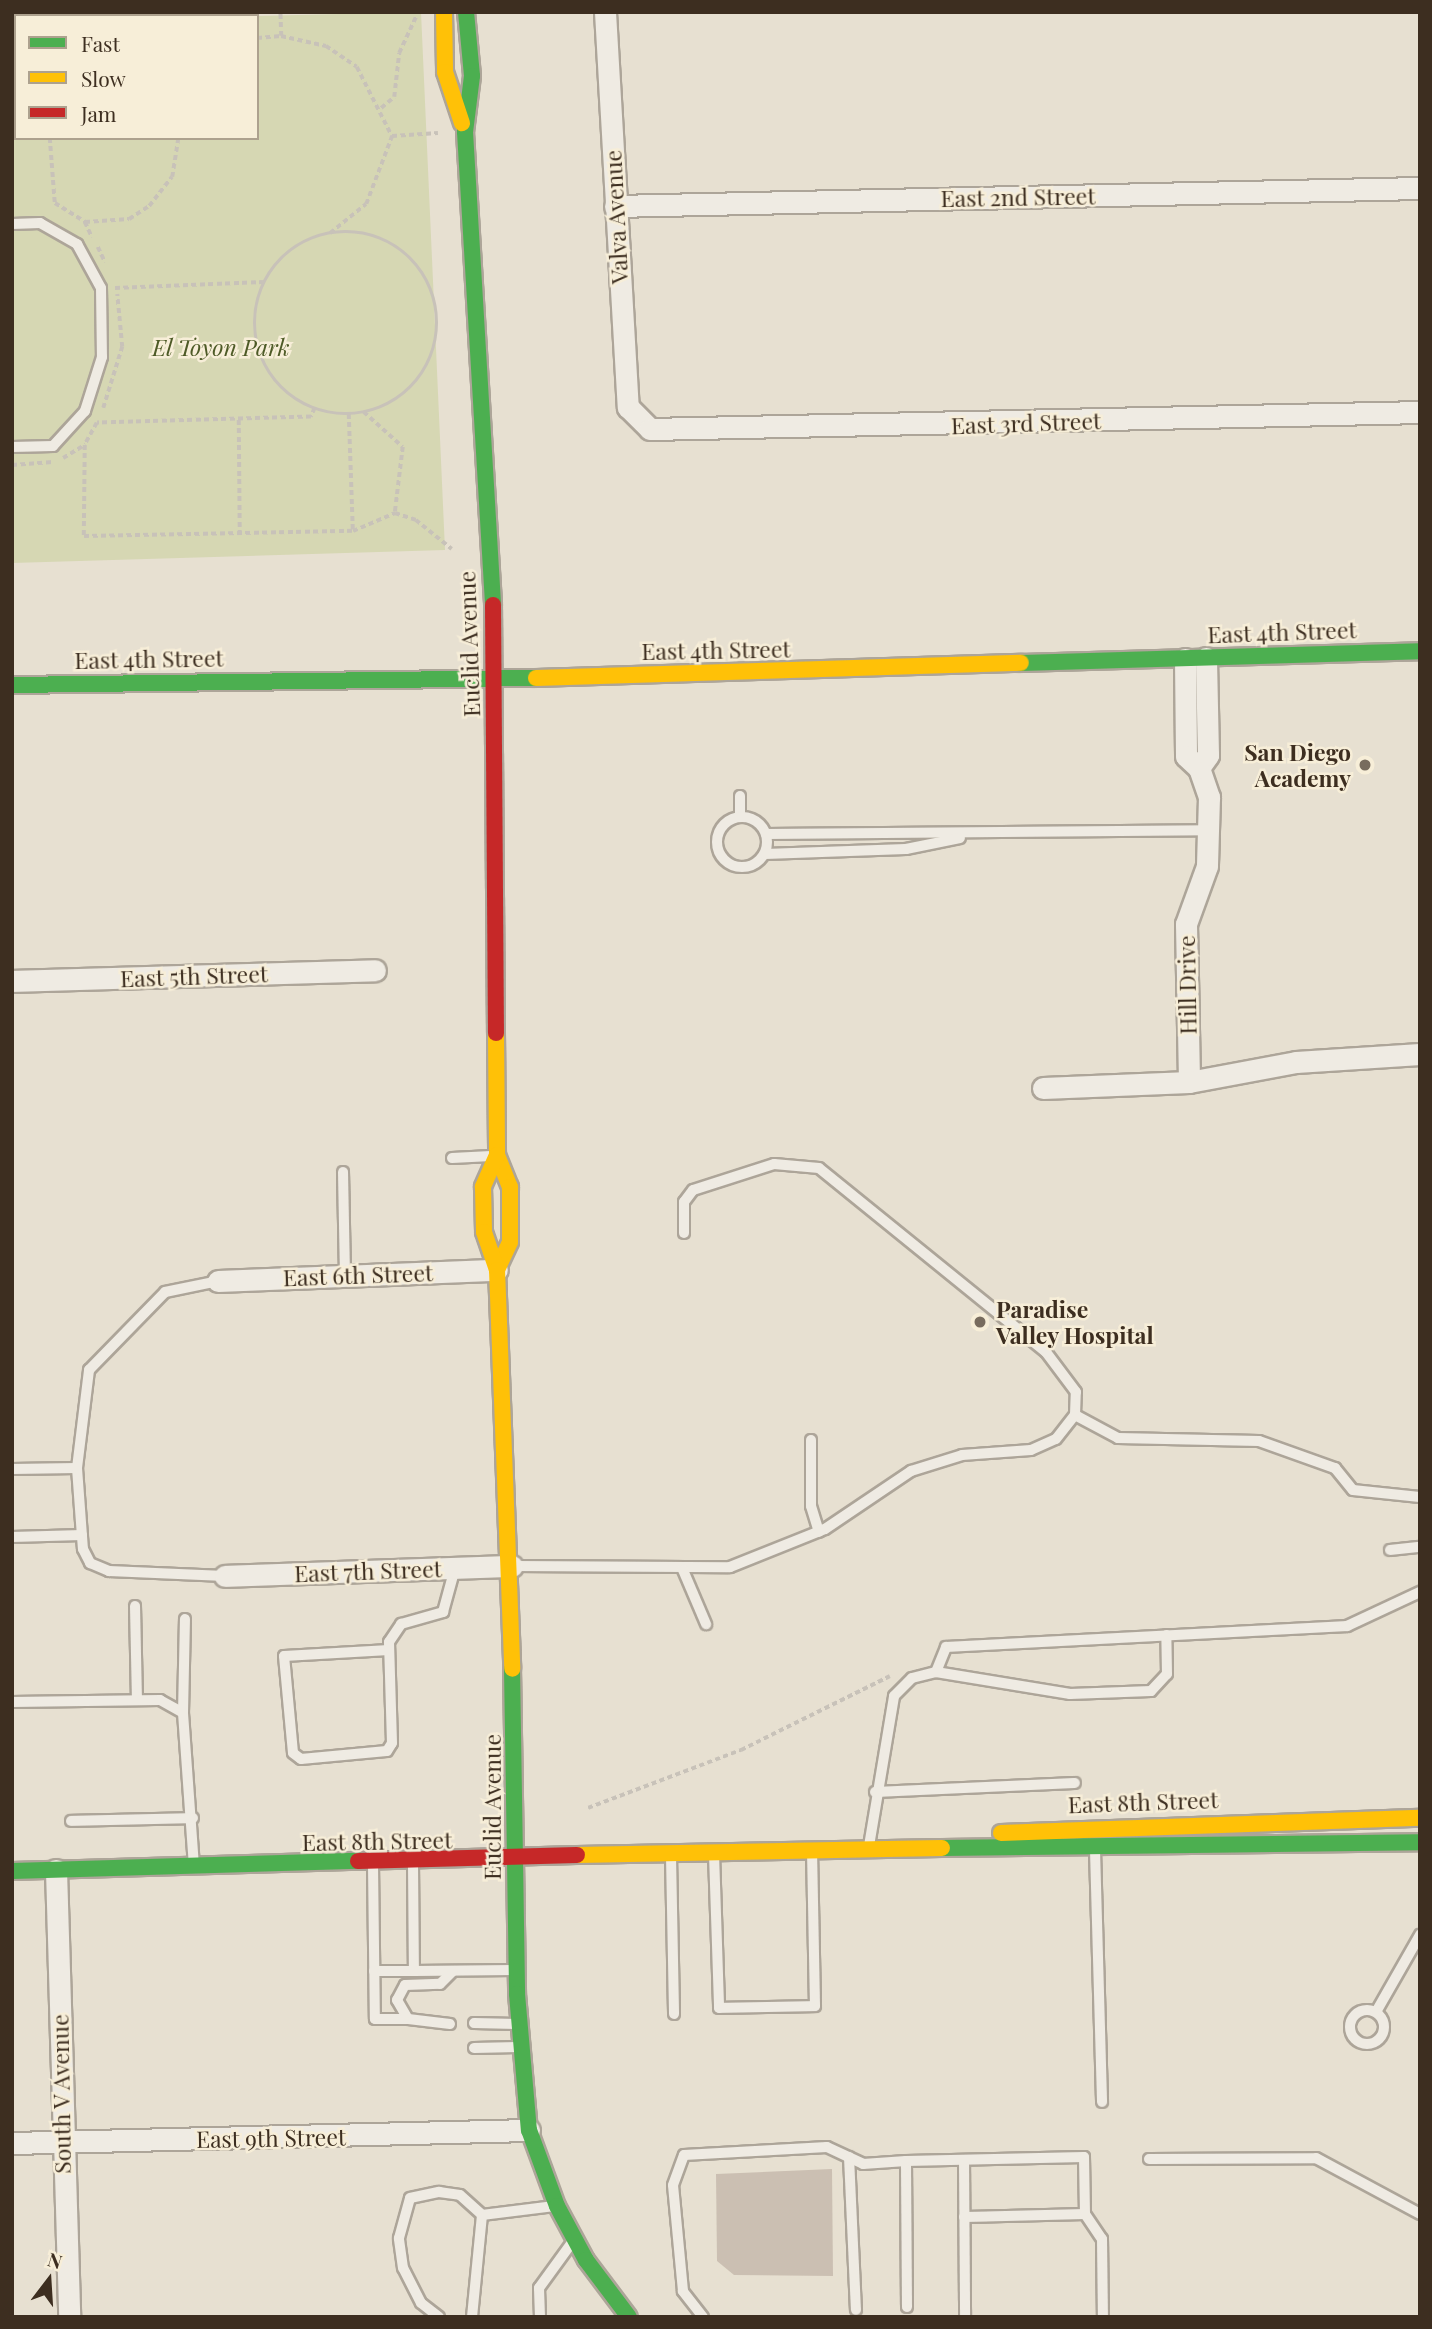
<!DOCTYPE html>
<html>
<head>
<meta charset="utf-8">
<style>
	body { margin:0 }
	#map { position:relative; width:1432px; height:2329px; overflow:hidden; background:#e7e0d1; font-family:"Playfair Display",serif }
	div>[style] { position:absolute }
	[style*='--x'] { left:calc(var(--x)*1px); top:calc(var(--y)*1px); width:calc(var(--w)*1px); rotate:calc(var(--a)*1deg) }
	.green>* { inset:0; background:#d6d7b3 }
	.building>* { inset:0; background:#cbbfb2 }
	.path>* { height:3.5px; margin-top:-1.75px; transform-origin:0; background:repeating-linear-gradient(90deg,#c8c2b9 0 5px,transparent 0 8.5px) }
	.path>.ring { margin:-1.75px; padding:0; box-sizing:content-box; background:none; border:3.5px solid #c8c2b9; border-radius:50% }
	.roads { filter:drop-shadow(2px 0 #ada599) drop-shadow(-2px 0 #ada599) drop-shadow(0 2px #ada599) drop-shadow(0 -2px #ada599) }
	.lane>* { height:10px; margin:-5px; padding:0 5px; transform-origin:5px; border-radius:5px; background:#efebe3 }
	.lane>.ring { margin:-5px; padding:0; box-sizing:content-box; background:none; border:10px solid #efebe3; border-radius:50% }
	.street>* { height:21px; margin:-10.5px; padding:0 10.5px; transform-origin:10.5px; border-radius:10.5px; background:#efebe3 }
	.fast>* { height:16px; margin:-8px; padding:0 8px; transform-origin:8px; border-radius:8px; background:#4caf50 }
	.slow>* { height:16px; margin:-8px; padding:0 8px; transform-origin:8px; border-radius:8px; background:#ffc107 }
	.jam>* { height:16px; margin:-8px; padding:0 8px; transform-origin:8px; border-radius:8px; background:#c62828 }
	.dots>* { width:19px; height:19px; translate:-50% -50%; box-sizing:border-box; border:4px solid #f7eed8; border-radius:50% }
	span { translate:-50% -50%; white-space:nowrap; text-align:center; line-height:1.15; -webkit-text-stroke:5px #f7eed8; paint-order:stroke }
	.street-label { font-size:23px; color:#3d2e20 }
	.park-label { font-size:23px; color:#4d5a26; font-style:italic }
	.poi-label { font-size:23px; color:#3d2e20; font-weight:700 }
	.right { translate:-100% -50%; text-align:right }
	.left { translate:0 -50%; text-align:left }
	.frame { position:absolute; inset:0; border:14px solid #3d2e20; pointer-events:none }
	.legend { position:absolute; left:14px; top:14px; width:245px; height:126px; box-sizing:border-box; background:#f7eed8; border:2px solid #ada18e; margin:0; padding:9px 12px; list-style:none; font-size:21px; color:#3d2e20 }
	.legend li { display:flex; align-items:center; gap:14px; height:35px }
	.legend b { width:35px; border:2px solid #ada18e }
	.north { position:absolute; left:14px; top:2245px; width:70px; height:70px; -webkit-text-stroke:5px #f7eed8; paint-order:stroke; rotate:17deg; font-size:19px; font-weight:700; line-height:28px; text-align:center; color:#3d2e20 }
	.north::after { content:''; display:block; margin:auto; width:24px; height:32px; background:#3d2e20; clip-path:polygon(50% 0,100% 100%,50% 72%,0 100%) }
</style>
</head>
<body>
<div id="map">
	<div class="green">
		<div style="clip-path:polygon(421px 12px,445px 550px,12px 563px,12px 22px,16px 138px,257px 138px,257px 16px)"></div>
	</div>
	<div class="building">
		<div style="clip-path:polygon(832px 2169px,833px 2276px,734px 2275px,717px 2261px,716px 2174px)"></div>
	</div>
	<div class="path">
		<div style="--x:281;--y:36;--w:46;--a:12.5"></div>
		<div style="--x:326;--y:46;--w:37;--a:34"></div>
		<div style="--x:357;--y:67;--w:77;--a:63.1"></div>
		<div style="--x:392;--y:136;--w:46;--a:-3.7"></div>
		<div style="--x:257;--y:38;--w:24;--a:-5"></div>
		<div style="--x:281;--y:36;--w:24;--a:-92"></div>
		<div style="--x:12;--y:93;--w:4;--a:27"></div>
		<div style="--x:381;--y:108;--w:17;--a:-40"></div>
		<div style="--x:394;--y:97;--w:44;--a:-83.5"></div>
		<div style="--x:399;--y:53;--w:40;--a:-65"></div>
		<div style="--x:50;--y:138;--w:65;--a:85.6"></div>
		<div style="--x:55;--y:203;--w:36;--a:32"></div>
		<div style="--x:85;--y:222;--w:44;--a:-3.9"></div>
		<div style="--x:129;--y:219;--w:24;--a:-33"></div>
		<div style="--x:149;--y:206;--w:37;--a:-52"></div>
		<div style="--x:172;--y:177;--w:39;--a:-81"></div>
		<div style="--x:85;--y:222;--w:17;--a:65"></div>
		<div class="ring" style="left:255px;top:232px;width:178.5px;height:178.5px"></div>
		<div style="--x:330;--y:233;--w:46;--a:-38.9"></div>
		<div style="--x:366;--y:204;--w:73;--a:-69.1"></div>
		<div style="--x:98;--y:247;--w:17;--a:65"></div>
		<div style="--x:115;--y:288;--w:148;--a:-2.3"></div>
		<div style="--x:103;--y:408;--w:64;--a:-72.7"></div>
		<div style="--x:122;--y:347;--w:53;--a:-95.4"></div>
		<div style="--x:315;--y:408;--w:10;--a:114"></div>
		<div style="--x:311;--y:417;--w:214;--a:178.4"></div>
		<div style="--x:97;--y:423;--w:25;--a:119"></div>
		<div style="--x:85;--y:445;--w:91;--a:90.6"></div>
		<div style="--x:84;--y:536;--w:269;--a:-1.1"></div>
		<div style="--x:364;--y:412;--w:52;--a:41.9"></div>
		<div style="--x:403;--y:447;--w:66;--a:96.9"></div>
		<div style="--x:395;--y:513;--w:22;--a:18"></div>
		<div style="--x:416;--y:520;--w:46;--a:38.9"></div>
		<div style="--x:349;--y:414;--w:117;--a:88"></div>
		<div style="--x:353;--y:531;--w:46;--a:-23.2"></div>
		<div style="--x:239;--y:420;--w:113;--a:89.5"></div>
		<div style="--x:63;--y:458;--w:26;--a:-31"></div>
		<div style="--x:12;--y:465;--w:41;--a:-4.2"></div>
		<div style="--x:588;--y:1808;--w:164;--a:-20.8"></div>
		<div style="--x:741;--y:1750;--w:166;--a:-26.4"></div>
	</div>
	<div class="roads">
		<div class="lane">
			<div style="--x:12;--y:224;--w:28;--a:-2"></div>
			<div style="--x:40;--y:223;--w:43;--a:29.6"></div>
			<div style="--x:77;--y:244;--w:50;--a:61.4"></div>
			<div style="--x:101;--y:288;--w:69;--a:89.2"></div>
			<div style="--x:102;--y:357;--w:57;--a:107.5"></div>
			<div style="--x:85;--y:411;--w:47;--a:132.4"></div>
			<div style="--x:53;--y:446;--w:41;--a:178.6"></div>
			<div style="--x:740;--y:796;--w:21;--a:90"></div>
			<div class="ring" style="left:717px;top:817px;width:40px;height:40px"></div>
			<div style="--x:766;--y:834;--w:442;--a:-0.5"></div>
			<div style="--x:765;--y:854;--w:141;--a:-2"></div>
			<div style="--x:906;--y:849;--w:55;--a:-11.5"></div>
			<div style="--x:452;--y:1158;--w:39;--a:-3"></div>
			<div style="--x:343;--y:1172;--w:104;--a:88.9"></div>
			<div style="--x:1075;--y:1415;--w:49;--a:28.1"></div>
			<div style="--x:1118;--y:1438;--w:141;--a:1.2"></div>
			<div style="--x:1259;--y:1441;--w:81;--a:19.6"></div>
			<div style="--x:1335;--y:1468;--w:28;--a:51"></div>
			<div style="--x:1353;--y:1490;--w:67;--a:6"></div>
			<div style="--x:811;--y:1440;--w:66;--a:90"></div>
			<div style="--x:811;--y:1506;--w:27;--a:73"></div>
			<div style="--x:77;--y:1468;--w:81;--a:85.8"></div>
			<div style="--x:83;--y:1549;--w:16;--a:63"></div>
			<div style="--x:90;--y:1563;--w:21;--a:23"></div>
			<div style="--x:109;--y:1571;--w:116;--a:2.5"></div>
			<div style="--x:12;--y:1469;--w:65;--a:-0.9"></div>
			<div style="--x:77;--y:1468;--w:99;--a:-83"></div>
			<div style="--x:89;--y:1370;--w:109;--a:-45.7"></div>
			<div style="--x:165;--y:1292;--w:54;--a:-11.7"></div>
			<div style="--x:12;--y:1537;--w:70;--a:-1.6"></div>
			<div style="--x:1390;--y:1550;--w:30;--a:-6"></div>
			<div style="--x:514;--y:1566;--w:216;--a:0.3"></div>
			<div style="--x:730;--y:1567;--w:102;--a:-21.8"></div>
			<div style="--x:825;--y:1529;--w:104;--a:-34"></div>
			<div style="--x:911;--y:1471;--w:53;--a:-17.4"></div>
			<div style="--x:962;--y:1455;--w:69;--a:-4.1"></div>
			<div style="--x:1031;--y:1450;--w:27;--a:-24"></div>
			<div style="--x:1056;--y:1439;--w:31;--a:-52"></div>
			<div style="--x:1075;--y:1415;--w:23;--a:-88"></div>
			<div style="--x:1076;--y:1392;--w:50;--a:-126.9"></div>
			<div style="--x:1046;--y:1352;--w:292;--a:-141"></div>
			<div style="--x:819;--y:1168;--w:45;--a:-174.9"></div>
			<div style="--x:774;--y:1164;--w:85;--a:162.2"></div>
			<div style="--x:693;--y:1190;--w:15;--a:127"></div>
			<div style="--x:684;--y:1202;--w:31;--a:90"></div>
			<div style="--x:683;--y:1570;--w:59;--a:66.9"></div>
			<div style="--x:135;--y:1606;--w:94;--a:88.8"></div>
			<div style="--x:389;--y:1650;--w:105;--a:176.7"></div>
			<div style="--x:284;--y:1656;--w:97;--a:84.7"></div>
			<div style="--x:293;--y:1753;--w:10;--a:37"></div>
			<div style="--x:301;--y:1759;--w:86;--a:-5.3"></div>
			<div style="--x:387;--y:1751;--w:9;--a:-58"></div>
			<div style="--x:392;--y:1743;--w:101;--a:-91.7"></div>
			<div style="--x:389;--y:1642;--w:22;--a:-56"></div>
			<div style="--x:401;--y:1624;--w:44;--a:-15.9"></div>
			<div style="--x:443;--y:1612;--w:46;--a:-74.7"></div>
			<div style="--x:936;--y:1672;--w:27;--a:-68"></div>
			<div style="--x:946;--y:1647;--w:402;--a:-3"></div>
			<div style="--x:1347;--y:1626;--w:81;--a:-25"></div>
			<div style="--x:12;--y:1702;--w:148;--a:-0.8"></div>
			<div style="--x:160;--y:1700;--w:26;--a:29"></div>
			<div style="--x:183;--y:1713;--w:152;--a:85.9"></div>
			<div style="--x:183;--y:1713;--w:94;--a:-88.8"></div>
			<div style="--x:875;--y:1792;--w:200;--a:-2.6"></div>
			<div style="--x:71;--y:1821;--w:122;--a:-1.4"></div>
			<div style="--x:869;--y:1846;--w:152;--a:-80.5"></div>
			<div style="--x:894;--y:1696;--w:25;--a:-45"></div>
			<div style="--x:912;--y:1678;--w:25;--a:-14"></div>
			<div style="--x:936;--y:1672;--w:136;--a:9.3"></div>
			<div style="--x:1070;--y:1694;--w:81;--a:-2.1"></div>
			<div style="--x:1151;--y:1691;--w:23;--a:-47"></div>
			<div style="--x:1167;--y:1674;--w:39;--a:-91"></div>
			<div style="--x:1095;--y:1850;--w:252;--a:88.4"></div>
			<div style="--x:714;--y:1854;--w:154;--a:88.1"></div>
			<div style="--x:719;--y:2008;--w:96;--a:-1.2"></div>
			<div style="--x:815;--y:2006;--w:156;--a:-91.1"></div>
			<div style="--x:671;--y:1856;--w:158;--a:88.9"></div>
			<div style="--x:413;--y:1864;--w:107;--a:89.5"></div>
			<div style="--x:414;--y:1971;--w:100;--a:-0.6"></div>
			<div style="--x:373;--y:1865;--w:154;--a:89.3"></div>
			<div style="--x:375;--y:2019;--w:33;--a:0"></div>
			<div style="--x:374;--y:1971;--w:40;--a:0"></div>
			<div class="ring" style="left:1350px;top:2010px;width:24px;height:24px"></div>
			<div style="--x:1376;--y:2012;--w:89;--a:-60.3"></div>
			<div style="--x:474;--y:2023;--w:43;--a:1.3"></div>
			<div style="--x:450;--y:2024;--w:42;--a:-173.2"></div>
			<div style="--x:408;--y:2019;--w:22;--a:-120"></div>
			<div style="--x:397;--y:2000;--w:17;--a:-62"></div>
			<div style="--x:405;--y:1985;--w:35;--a:-2"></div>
			<div style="--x:440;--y:1984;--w:18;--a:-45"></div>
			<div style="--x:474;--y:2048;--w:44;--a:-1.3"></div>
			<div style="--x:849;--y:2157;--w:153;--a:87.4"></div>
			<div style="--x:1149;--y:2159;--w:167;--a:-0.3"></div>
			<div style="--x:1316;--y:2158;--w:118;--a:28.3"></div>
			<div style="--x:964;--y:2160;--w:157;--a:89.6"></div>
			<div style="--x:482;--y:2215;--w:73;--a:-7.1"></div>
			<div style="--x:964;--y:2217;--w:121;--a:-1.4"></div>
			<div style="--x:907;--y:2307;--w:146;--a:-90.4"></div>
			<div style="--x:906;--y:2161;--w:178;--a:-1.3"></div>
			<div style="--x:1084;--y:2157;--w:57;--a:89"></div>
			<div style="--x:1085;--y:2214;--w:30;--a:56"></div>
			<div style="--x:1102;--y:2239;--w:78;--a:89.3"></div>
			<div style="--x:439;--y:2317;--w:23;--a:-142"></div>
			<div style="--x:421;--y:2303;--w:39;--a:-117"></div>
			<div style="--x:403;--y:2268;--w:30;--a:-98"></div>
			<div style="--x:399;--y:2238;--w:41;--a:-74.6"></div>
			<div style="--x:410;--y:2198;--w:30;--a:-12"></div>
			<div style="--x:439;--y:2192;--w:21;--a:8"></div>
			<div style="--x:460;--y:2195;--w:30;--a:42"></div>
			<div style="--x:482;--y:2215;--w:102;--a:95.6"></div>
			<div style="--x:540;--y:2317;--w:29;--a:-92"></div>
			<div style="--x:539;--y:2288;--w:54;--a:-54"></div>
			<div style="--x:703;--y:2317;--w:33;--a:-128"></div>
			<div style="--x:683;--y:2291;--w:106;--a:-95.4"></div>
			<div style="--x:673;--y:2185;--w:32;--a:-70"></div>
			<div style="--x:684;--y:2155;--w:143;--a:-3.2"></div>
			<div style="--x:827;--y:2147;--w:40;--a:25"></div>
			<div style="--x:863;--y:2164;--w:43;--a:-4"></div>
		</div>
		<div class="street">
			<div style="--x:605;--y:12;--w:396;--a:86.7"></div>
			<div style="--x:628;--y:407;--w:31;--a:45"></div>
			<div style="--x:650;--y:429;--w:770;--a:-1.26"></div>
			<div style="--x:615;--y:206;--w:805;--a:-1.28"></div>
			<div style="--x:1185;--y:659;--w:97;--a:89.4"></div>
			<div style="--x:1186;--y:756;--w:18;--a:43"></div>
			<div style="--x:1199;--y:768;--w:31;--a:71"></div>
			<div style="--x:1209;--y:797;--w:69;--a:91.7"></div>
			<div style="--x:1207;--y:866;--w:62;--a:109.9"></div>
			<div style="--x:1186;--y:924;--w:158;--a:88.9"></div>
			<div style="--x:1199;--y:768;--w:16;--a:-55"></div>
			<div style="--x:1208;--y:755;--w:97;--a:-91.2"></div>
			<div style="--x:12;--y:981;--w:363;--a:-1.7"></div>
			<div style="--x:1043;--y:1088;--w:146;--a:-2.4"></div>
			<div style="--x:1189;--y:1082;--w:109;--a:-10.6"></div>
			<div style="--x:1296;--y:1062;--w:124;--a:-3.7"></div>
			<div style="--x:218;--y:1281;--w:279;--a:-2.3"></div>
			<div style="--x:225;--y:1576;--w:287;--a:-2"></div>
			<div style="--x:56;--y:1870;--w:447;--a:88.3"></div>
			<div style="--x:12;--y:2143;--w:517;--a:-1.44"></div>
		</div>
		<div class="fast">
			<div style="--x:466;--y:12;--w:64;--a:84.6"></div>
			<div style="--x:472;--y:76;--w:56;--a:97.1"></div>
			<div style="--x:465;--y:132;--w:474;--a:86.6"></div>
			<div style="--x:1021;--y:663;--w:399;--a:-1.7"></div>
			<div style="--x:12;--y:685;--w:524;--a:-0.77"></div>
			<div style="--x:512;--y:1669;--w:325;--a:89.1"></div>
			<div style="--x:517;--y:1994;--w:137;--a:85"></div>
			<div style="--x:529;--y:2130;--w:81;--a:69.8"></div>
			<div style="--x:557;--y:2206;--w:61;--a:61.8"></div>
			<div style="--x:586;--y:2260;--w:71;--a:53"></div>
			<div style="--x:942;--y:1848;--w:478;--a:-0.7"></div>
			<div style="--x:12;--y:1871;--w:346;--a:-1.7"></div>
		</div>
		<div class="slow">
			<div style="--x:444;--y:12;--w:60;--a:89"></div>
			<div style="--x:445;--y:72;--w:54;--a:71.6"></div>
			<div style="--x:536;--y:678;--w:485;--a:-1.8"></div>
			<div style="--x:496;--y:1033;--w:122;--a:89.5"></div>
			<div style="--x:497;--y:1155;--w:35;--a:68"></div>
			<div style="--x:510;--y:1187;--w:55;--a:90"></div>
			<div style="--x:510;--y:1242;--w:31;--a:115"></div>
			<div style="--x:497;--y:1155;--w:35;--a:114"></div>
			<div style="--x:483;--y:1187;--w:45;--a:88.7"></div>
			<div style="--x:484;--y:1232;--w:40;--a:71.1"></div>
			<div style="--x:497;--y:1270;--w:399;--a:87.8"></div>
			<div style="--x:1001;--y:1833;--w:419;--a:-2.1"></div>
			<div style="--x:577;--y:1855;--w:365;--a:-1.1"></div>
		</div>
		<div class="jam">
			<div style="--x:493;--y:605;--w:428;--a:89.6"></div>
			<div style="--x:358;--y:1861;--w:219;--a:-1.6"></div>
		</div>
	</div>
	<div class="dots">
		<div style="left:1365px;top:765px;background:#786c5e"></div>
		<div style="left:980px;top:1322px;background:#786c5e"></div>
	</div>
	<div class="street-label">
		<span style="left:1018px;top:197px;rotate:-1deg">East 2nd Street</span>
		<span style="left:616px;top:217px;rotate:-93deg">Valva Avenue</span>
		<span style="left:1026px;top:423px;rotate:-2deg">East 3rd Street</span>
		<span style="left:1282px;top:632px;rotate:-2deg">East 4th Street</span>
		<span style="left:469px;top:644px;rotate:-92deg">Euclid Avenue</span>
		<span style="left:716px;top:650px;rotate:-1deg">East 4th Street</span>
		<span style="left:149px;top:659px;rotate:-1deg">East 4th Street</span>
		<span style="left:194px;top:976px;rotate:-2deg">East 5th Street</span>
		<span style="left:1187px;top:985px;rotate:-91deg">Hill Drive</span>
		<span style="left:358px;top:1275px;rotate:-2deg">East 6th Street</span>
		<span style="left:368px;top:1571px;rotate:-2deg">East 7th Street</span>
		<span style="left:1143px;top:1802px;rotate:-2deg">East 8th Street</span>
		<span style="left:492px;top:1807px;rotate:-90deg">Euclid Avenue</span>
		<span style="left:377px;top:1841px;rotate:-1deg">East 8th Street</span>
		<span style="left:61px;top:2094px;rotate:-91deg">South V Avenue</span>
		<span style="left:271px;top:2138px;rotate:-1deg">East 9th Street</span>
	</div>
	<div class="park-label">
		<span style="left:221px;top:347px">El Toyon Park</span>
	</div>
	<div class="poi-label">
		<span class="right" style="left:1351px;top:765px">San Diego<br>Academy</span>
		<span class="left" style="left:996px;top:1322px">Paradise<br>Valley Hospital</span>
	</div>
	<div class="frame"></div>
	<ul class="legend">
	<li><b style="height:9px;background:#4caf50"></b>Fast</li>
	<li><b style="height:9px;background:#ffc107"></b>Slow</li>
	<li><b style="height:9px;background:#c62828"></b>Jam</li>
	</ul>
	<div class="north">N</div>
</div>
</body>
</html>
